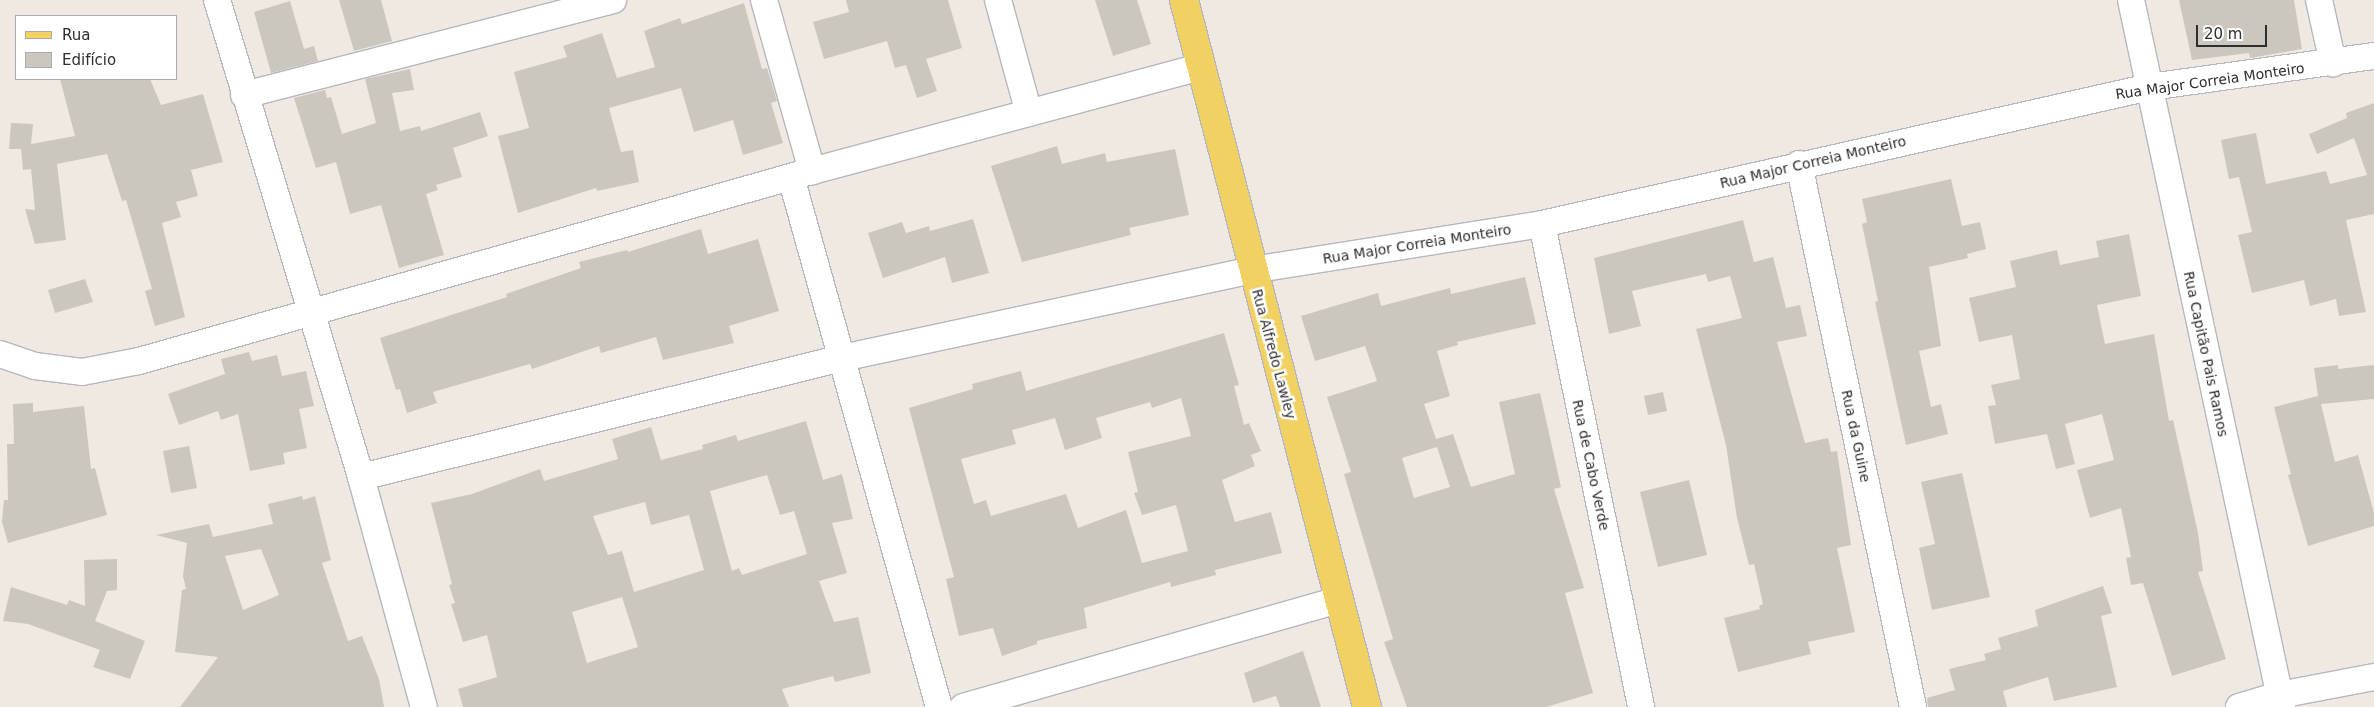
<!DOCTYPE html>
<html>
<head>
<meta charset="utf-8">
<style>
	body { margin:0 }
	#map { position:relative; width:2374px; height:707px; overflow:hidden; background:#efe9e1; font-family:"DejaVu Sans",sans-serif }
	div>[style] { position:absolute }
	[style*='--x'] { left:calc(var(--x)*1px); top:calc(var(--y)*1px); width:calc(var(--w)*1px); rotate:calc(var(--a)*1deg) }
	.building>* { inset:0; background:#cbc7bf }
	.roads { filter:drop-shadow(1px 0 #b4b7c1) drop-shadow(-1px 0 #b4b7c1) drop-shadow(0 1px #b4b7c1) drop-shadow(0 -1px #b4b7c1) }
	.minor>* { height:26px; margin:-13px; padding:0 13px; transform-origin:13px; border-radius:13px; background:#fff }
	.major>* { height:28px; margin:-14px; padding:0 14px; transform-origin:14px; border-radius:14px; background:#f2d163 }
	span { translate:-50% -50%; white-space:nowrap; text-align:center; line-height:1.15; -webkit-text-stroke:5px #fff; paint-order:stroke }
	.street-label { font-size:14px; color:#2e2e2e }
	.legend { position:absolute; left:15px; top:15px; width:162px; height:65px; box-sizing:border-box; background:#fff; border:1px solid #ababab; margin:0; padding:6px 9px; list-style:none; font-size:15px; color:#2e2e2e }
	.legend li { display:flex; align-items:center; gap:10px; height:25px }
	.legend b { width:25px; border:1px solid #ababab }
	.scale { position:absolute; left:2196px; top:25px; width:71px; height:22px; box-sizing:border-box; border:2px solid #2e2e2e; border-top:0; padding-left:6px; font-size:15px; line-height:18px; white-space:nowrap; color:#2e2e2e; -webkit-text-stroke:4px #fff; paint-order:stroke }
</style>
</head>
<body>
<div id="map">
	<div class="building">
		<div style="clip-path:polygon(339px 0,381px 0,392px 41px,354px 51px)"></div>
		<div style="clip-path:polygon(846px 0,948px 0,962px 48px,926px 59px,937px 91px,917px 98px,906px 65px,895px 68px,887px 41px,824px 59px,813px 22px,849px 12px)"></div>
		<div style="clip-path:polygon(1095px 0,1137px 0,1151px 44px,1113px 56px)"></div>
		<div style="clip-path:polygon(2179px 0,2294px 0,2302px 49px,2250px 58px,2249px 53px,2192px 60px)"></div>
		<div style="clip-path:polygon(290px 1px,304px 49px,314px 46px,318px 61px,271px 73px,254px 12px)"></div>
		<div style="clip-path:polygon(744px 3px,762px 69px,767px 68px,777px 101px,771px 103px,783px 143px,743px 155px,733px 120px,694px 132px,681px 88px,609px 108px,621px 152px,633px 150px,639px 182px,597px 191px,596px 188px,518px 213px,498px 136px,529px 128px,514px 72px,567px 57px,563px 46px,602px 33px,617px 78px,655px 67px,644px 31px,680px 18px,682px 24px)"></div>
		<div style="clip-path:polygon(410px 69px,414px 90px,392px 93px,400px 131px,420px 126px,421px 131px,480px 112px,488px 136px,453px 148px,462px 177px,436px 185px,438px 190px,426px 194px,444px 255px,399px 268px,381px 205px,350px 214px,336px 162px,316px 168px,294px 98px,325px 90px,327px 98px,331px 97px,342px 134px,376px 123px,365px 79px)"></div>
		<div style="clip-path:polygon(60px 79px,150px 79px,161px 105px,203px 94px,223px 162px,191px 170px,198px 196px,176px 202px,181px 217px,162px 223px,185px 317px,155px 326px,145px 291px,152px 289px,126px 200px,122px 201px,107px 154px,57px 164px,66px 240px,35px 244px,25px 209px,35px 210px,31px 169px,23px 170px,21px 149px,9px 149px,11px 123px,33px 124px,31px 144px,75px 136px)"></div>
		<div style="clip-path:polygon(2374px 103px,2374px 214px,2346px 220px,2366px 312px,2339px 316px,2336px 299px,2310px 306px,2304px 280px,2252px 293px,2238px 235px,2252px 232px,2239px 177px,2229px 179px,2221px 140px,2256px 133px,2266px 184px,2326px 171px,2330px 184px,2367px 175px,2354px 138px,2317px 154px,2309px 134px,2347px 118px,2346px 113px)"></div>
		<div style="clip-path:polygon(1057px 146px,1062px 164px,1105px 153px,1107px 162px,1175px 149px,1189px 215px,1129px 228px,1131px 235px,1022px 262px,991px 166px)"></div>
		<div style="clip-path:polygon(1951px 179px,1962px 226px,1980px 222px,1986px 249px,1967px 254px,1968px 258px,1929px 267px,1941px 346px,1919px 351px,1931px 407px,1941px 404px,1948px 434px,1906px 445px,1875px 302px,1878px 301px,1862px 224px,1867px 222px,1862px 199px)"></div>
		<div style="clip-path:polygon(973px 219px,989px 273px,952px 283px,945px 257px,883px 278px,868px 233px,902px 222px,906px 233px,929px 226px,930px 231px)"></div>
		<div style="clip-path:polygon(1743px 220px,1754px 262px,1773px 257px,1786px 308px,1800px 305px,1807px 336px,1777px 342px,1805px 443px,1828px 438px,1831px 452px,1837px 451px,1851px 545px,1837px 548px,1855px 632px,1808px 642px,1811px 654px,1738px 672px,1724px 618px,1760px 609px,1759px 606px,1763px 604px,1754px 564px,1749px 565px,1737px 518px,1726px 445px,1696px 329px,1742px 318px,1730px 276px,1708px 282px,1706px 274px,1632px 291px,1641px 326px,1609px 334px,1594px 258px)"></div>
		<div style="clip-path:polygon(701px 229px,708px 254px,758px 239px,779px 311px,729px 326px,734px 343px,663px 360px,656px 337px,601px 353px,599px 346px,532px 369px,530px 364px,433px 392px,437px 403px,407px 413px,400px 389px,396px 390px,380px 338px,507px 297px,506px 294px,581px 268px,579px 262px,627px 250px,628px 252px)"></div>
		<div style="clip-path:polygon(2129px 234px,2141px 296px,2097px 305px,2105px 344px,2154px 334px,2169px 421px,2173px 420px,2198px 533px,2203px 571px,2198px 572px,2226px 659px,2172px 676px,2143px 583px,2131px 585px,2126px 558px,2131px 557px,2121px 508px,2090px 518px,2077px 470px,2114px 460px,2102px 414px,2065px 424px,2075px 464px,2056px 469px,2047px 434px,1995px 444px,1988px 406px,1996px 405px,1991px 385px,2020px 379px,2012px 335px,1979px 342px,1969px 298px,2016px 287px,2010px 261px,2057px 250px,2060px 265px,2099px 257px,2096px 241px)"></div>
		<div style="clip-path:polygon(evenodd,1525px 277px,1536px 324px,1457px 342px,1458px 345px,1437px 351px,1450px 396px,1424px 404px,1436px 439px,1453px 434px,1471px 487px,1515px 474px,1499px 402px,1540px 393px,1561px 487px,1554px 489px,1584px 588px,1565px 593px,1593px 693px,1546px 707px,1407px 707px,1384px 642px,1393px 639px,1344px 474px,1351px 472px,1327px 397px,1377px 381px,1365px 346px,1315px 361px,1301px 316px,1378px 293px,1381px 306px,1450px 288px,1451px 294px,1525px 277px,1437px 447px,1450px 487px,1414px 498px,1402px 458px,1437px 447px)"></div>
		<div style="clip-path:polygon(85px 279px,93px 302px,55px 313px,48px 290px)"></div>
		<div style="clip-path:polygon(evenodd,1224px 333px,1239px 385px,1234px 386px,1244px 425px,1249px 423px,1261px 451px,1251px 455px,1255px 466px,1222px 480px,1235px 522px,1271px 512px,1282px 553px,1215px 570px,1216px 575px,1171px 587px,1170px 582px,1084px 608px,1087px 628px,1037px 641px,1037px 644px,1002px 656px,993px 628px,959px 636px,946px 579px,954px 577px,909px 408px,973px 389px,972px 384px,1021px 371px,1026px 391px,1224px 333px,1181px 398px,1191px 436px,1128px 452px,1138px 492px,1134px 493px,1142px 515px,1176px 505px,1188px 551px,1142px 563px,1126px 510px,1078px 528px,1066px 494px,991px 516px,986px 500px,974px 504px,961px 459px,1016px 444px,1012px 430px,1055px 418px,1065px 450px,1102px 438px,1096px 418px,1150px 402px,1152px 408px,1181px 398px)"></div>
		<div style="clip-path:polygon(249px 352px,252px 361px,277px 355px,282px 376px,306px 371px,314px 406px,299px 409px,307px 448px,283px 453px,285px 464px,250px 471px,238px 414px,221px 420px,218px 411px,179px 425px,168px 394px,225px 374px,221px 359px)"></div>
		<div style="clip-path:polygon(2338px 365px,2338px 369px,2374px 365px,2374px 399px,2321px 404px,2335px 462px,2358px 455px,2374px 513px,2374px 526px,2308px 546px,2288px 475px,2291px 474px,2274px 407px,2318px 396px,2314px 368px)"></div>
		<div style="clip-path:polygon(1663px 392px,1667px 411px,1648px 415px,1644px 396px)"></div>
		<div style="clip-path:polygon(33px 403px,33px 412px,84px 406px,91px 469px,95px 468px,107px 515px,8px 543px,2px 522px,4px 500px,8px 500px,7px 444px,14px 444px,13px 404px)"></div>
		<div style="clip-path:polygon(evenodd,806px 421px,823px 480px,842px 474px,853px 519px,832px 523px,847px 573px,819px 581px,834px 622px,858px 617px,871px 673px,835px 682px,833px 676px,782px 689px,789px 707px,463px 707px,458px 689px,497px 677px,487px 635px,463px 642px,451px 604px,455px 603px,449px 585px,452px 584px,431px 503px,472px 494px,540px 469px,544px 481px,618px 459px,612px 439px,651px 427px,661px 460px,703px 449px,702px 445px,736px 435px,738px 441px,806px 421px,767px 475px,780px 515px,794px 511px,807px 554px,742px 575px,739px 568px,732px 571px,710px 491px,767px 475px,806px 421px,645px 502px,651px 525px,689px 515px,704px 570px,634px 592px,622px 551px,608px 555px,593px 516px,645px 502px,806px 421px,622px 597px,638px 647px,587px 663px,572px 612px,622px 597px)"></div>
		<div style="clip-path:polygon(189px 446px,197px 488px,171px 493px,163px 451px)"></div>
		<div style="clip-path:polygon(1962px 473px,1990px 597px,1932px 610px,1919px 548px,1935px 544px,1921px 482px)"></div>
		<div style="clip-path:polygon(1689px 480px,1707px 555px,1658px 567px,1640px 492px)"></div>
		<div style="clip-path:polygon(evenodd,302px 496px,303px 500px,315px 496px,331px 560px,322px 563px,348px 641px,362px 636px,379px 679px,384px 707px,180px 707px,218px 657px,175px 652px,182px 590px,186px 589px,183px 576px,187px 543px,156px 535px,209px 524px,213px 537px,273px 524px,268px 504px,302px 496px,261px 549px,279px 595px,243px 610px,225px 556px,261px 549px)"></div>
		<div style="clip-path:polygon(117px 559px,117px 590px,107px 591px,95px 621px,145px 641px,130px 679px,93px 667px,100px 650px,28px 624px,3px 621px,11px 587px,67px 605px,69px 600px,85px 606px,84px 560px)"></div>
		<div style="clip-path:polygon(2103px 586px,2112px 613px,2101px 616px,2117px 687px,2054px 701px,2048px 677px,2003px 691px,2007px 707px,1928px 707px,1927px 698px,1955px 690px,1949px 669px,1986px 660px,1984px 654px,2001px 649px,1998px 638px,2038px 626px,2035px 610px)"></div>
		<div style="clip-path:polygon(1303px 651px,1321px 707px,1280px 707px,1276px 696px,1253px 703px,1244px 673px)"></div>
	</div>
	<div class="roads">
		<div class="minor">
			<div style="--x:217;--y:0;--w:498;--a:73.2"></div>
			<div style="--x:361;--y:477;--w:238;--a:74.7"></div>
			<div style="--x:764;--y:0;--w:178;--a:74.3"></div>
			<div style="--x:998;--y:0;--w:117;--a:74.7"></div>
			<div style="--x:2131;--y:0;--w:723;--a:77.94"></div>
			<div style="--x:2319;--y:0;--w:65;--a:77.5"></div>
			<div style="--x:244;--y:95;--w:381;--a:-14.4"></div>
			<div style="--x:1799;--y:164;--w:555;--a:78.14"></div>
			<div style="--x:791;--y:177;--w:550;--a:74.4"></div>
			<div style="--x:1542;--y:224;--w:493;--a:78.4"></div>
			<div style="--x:0;--y:354;--w:37;--a:19"></div>
			<div style="--x:35;--y:366;--w:47;--a:7.3"></div>
			<div style="--x:82;--y:372;--w:58;--a:-10.9"></div>
			<div style="--x:139;--y:361;--w:699;--a:-15.77"></div>
			<div style="--x:812;--y:171;--w:402;--a:-15"></div>
			<div style="--x:361;--y:477;--w:496;--a:-13.9"></div>
			<div style="--x:842;--y:358;--w:419;--a:-12.1"></div>
			<div style="--x:1252;--y:270;--w:294;--a:-9"></div>
			<div style="--x:1542;--y:224;--w:623;--a:-12.7"></div>
			<div style="--x:2150;--y:87;--w:226;--a:-7.9"></div>
			<div style="--x:963;--y:707;--w:391;--a:-15.9"></div>
			<div style="--x:2239;--y:707;--w:42;--a:-16.7"></div>
			<div style="--x:2279;--y:695;--w:97;--a:-10.7"></div>
		</div>
		<div class="major">
			<div style="--x:1184;--y:0;--w:730;--a:75.49"></div>
		</div>
	</div>
	<div class="street-label">
		<span style="left:2210px;top:81px;rotate:-8deg">Rua Major Correia Monteiro</span>
		<span style="left:1813px;top:162px;rotate:-13deg">Rua Major Correia Monteiro</span>
		<span style="left:1417px;top:244px;rotate:-9deg">Rua Major Correia Monteiro</span>
		<span style="left:1274px;top:354px;rotate:75deg">Rua Alfredo Lawley</span>
		<span style="left:2206px;top:354px;rotate:78deg">Rua Capitão Pais Ramos</span>
		<span style="left:1856px;top:436px;rotate:78deg">Rua da Guine</span>
		<span style="left:1591px;top:465px;rotate:78deg">Rua de Cabo Verde</span>
	</div>
	<ul class="legend">
	<li><b style="height:6px;background:#f2d163"></b>Rua</li>
	<li><b style="height:14px;background:#cbc7bf"></b>Edifício</li>
	</ul>
	<div class="scale">20 m</div>
</div>
</body>
</html>
